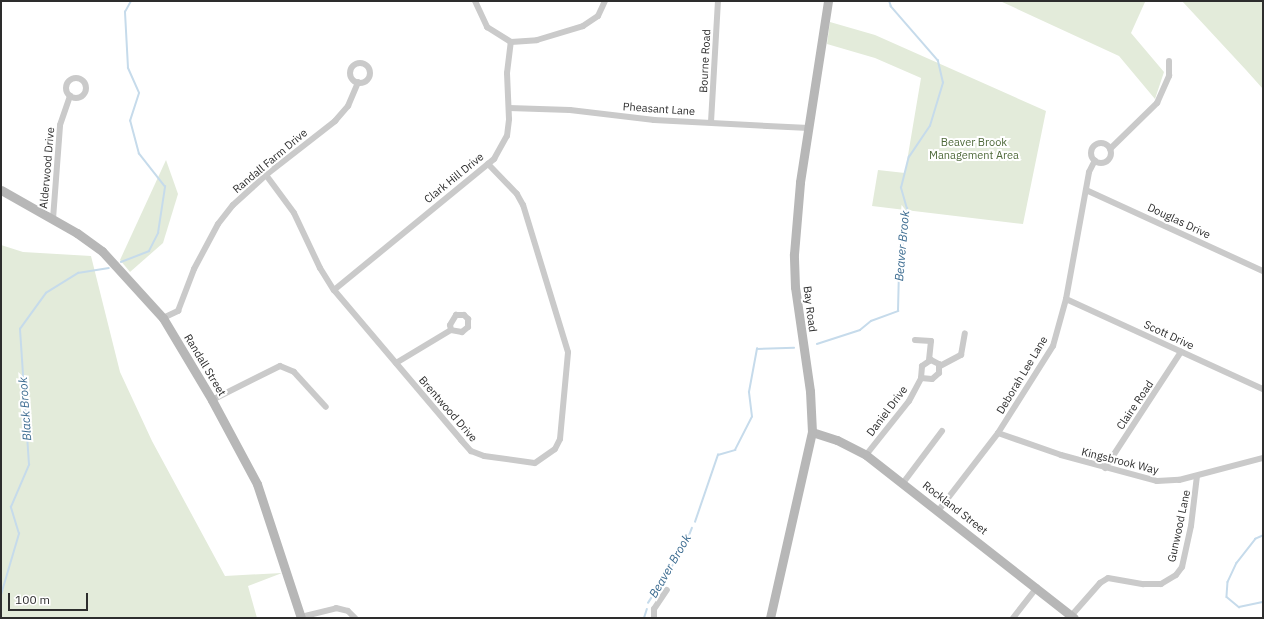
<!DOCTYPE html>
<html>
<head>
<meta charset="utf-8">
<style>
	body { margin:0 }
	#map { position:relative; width:1264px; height:619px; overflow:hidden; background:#fff; font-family:"IBM Plex Sans",sans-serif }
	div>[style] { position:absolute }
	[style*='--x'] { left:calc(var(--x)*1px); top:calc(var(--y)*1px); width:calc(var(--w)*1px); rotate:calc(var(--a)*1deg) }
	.green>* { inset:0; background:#e3ebda }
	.stream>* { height:1.5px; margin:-0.75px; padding:0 0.75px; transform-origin:0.75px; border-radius:0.75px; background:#c6dbeb }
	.street>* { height:6px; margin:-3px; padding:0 3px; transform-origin:3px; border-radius:3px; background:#cacaca }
	.street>.ring { margin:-3px; padding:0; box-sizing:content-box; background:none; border:6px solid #cacaca; border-radius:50% }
	.secondary>* { height:9px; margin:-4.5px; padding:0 4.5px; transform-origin:4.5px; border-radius:4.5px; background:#b7b7b7 }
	span { translate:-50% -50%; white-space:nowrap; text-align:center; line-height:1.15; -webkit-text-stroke:4px #fff; paint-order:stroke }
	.street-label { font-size:11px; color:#2d2d2d }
	.park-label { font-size:11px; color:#4e693a }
	.water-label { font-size:12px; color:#3b6b90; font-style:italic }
	.frame { position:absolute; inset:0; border:2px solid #2d2d2d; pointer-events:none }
	.scale { position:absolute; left:8px; top:593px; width:80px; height:18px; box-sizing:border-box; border:2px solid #2d2d2d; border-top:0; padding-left:5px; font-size:12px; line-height:14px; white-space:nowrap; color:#2d2d2d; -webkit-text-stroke:3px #fff; paint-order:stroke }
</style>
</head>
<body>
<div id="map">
	<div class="green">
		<div style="clip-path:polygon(1000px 1px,1163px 1px,1145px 2px,1131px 33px,1164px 72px,1155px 99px,1119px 56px)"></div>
		<div style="clip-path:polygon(1182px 1px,1263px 1px,1263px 89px,1246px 70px)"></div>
		<div style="clip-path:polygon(830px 22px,875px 35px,1046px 111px,1023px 224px,872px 206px,878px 170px,905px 173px,921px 78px,875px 58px,827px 44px)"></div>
		<div style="clip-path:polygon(166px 160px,178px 194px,163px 243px,130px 272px,120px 260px)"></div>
		<div style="clip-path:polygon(1px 245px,23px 252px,91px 256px,120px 372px,152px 441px,225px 576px,282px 573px,248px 586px,257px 618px,1px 618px)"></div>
	</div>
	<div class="stream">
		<div style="--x:121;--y:262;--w:30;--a:-21"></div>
		<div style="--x:149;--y:251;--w:20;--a:-63"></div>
		<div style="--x:158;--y:233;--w:47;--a:-81.3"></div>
		<div style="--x:165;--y:187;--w:42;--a:-128.2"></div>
		<div style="--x:139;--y:154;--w:34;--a:-105"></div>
		<div style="--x:130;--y:121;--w:29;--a:-72"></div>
		<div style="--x:139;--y:93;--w:27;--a:-114"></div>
		<div style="--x:128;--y:68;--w:56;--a:-93.1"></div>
		<div style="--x:125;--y:12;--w:13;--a:-61"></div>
		<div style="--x:817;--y:344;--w:45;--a:-18"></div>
		<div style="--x:860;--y:330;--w:14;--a:-39"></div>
		<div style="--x:871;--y:321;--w:29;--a:-20"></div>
		<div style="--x:898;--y:311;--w:40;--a:-88.6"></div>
		<div style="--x:899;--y:271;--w:63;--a:-82.6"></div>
		<div style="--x:907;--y:209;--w:22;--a:-106"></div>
		<div style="--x:901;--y:188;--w:32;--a:-76"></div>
		<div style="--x:909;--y:157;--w:37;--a:-56"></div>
		<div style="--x:930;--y:126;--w:45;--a:-73.2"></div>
		<div style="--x:943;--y:83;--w:23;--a:-103"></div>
		<div style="--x:938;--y:61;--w:72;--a:-131"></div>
		<div style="--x:891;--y:7;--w:6;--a:-108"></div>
		<div style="--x:695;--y:522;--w:71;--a:-71.1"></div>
		<div style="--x:718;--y:455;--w:18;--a:-16"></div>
		<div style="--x:735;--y:450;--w:37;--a:-63"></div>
		<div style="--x:752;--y:417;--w:25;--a:-97"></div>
		<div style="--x:749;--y:392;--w:44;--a:-79.5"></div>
		<div style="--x:757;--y:349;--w:37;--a:-2"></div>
		<div style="--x:1263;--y:536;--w:8;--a:157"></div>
		<div style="--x:1256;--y:539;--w:31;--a:128"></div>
		<div style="--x:1237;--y:563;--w:21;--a:115"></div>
		<div style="--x:1228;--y:582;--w:15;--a:94"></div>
		<div style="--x:1227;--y:597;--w:16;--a:40"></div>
		<div style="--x:1239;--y:607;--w:25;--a:-12"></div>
		<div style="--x:1;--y:595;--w:64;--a:-73.6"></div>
		<div style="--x:19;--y:534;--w:28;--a:-107"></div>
		<div style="--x:11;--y:507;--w:46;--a:-66.8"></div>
		<div style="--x:29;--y:465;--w:136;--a:-93.8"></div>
		<div style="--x:20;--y:329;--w:44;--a:-54.2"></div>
		<div style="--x:46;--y:293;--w:38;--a:-32"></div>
		<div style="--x:78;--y:273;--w:31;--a:-9"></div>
		<div style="--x:648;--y:603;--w:68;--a:-57"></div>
		<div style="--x:685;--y:546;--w:19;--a:-69"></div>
		<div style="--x:644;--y:618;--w:9;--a:-72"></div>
	</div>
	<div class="street">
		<div style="--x:475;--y:1;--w:29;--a:65"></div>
		<div style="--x:487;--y:27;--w:28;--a:32"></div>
		<div style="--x:511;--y:42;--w:26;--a:-4"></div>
		<div style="--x:537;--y:40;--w:48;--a:-16.9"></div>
		<div style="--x:583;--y:26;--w:18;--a:-34"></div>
		<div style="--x:598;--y:16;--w:17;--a:-65"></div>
		<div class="ring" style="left:350px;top:63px;width:14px;height:14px"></div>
		<div class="ring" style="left:66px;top:78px;width:14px;height:14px"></div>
		<div style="--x:509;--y:108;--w:61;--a:1.9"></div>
		<div style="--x:570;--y:110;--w:85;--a:6.8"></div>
		<div style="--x:654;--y:120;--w:155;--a:3"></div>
		<div style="--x:711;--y:122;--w:121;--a:-86.7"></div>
		<div class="ring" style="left:1091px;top:143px;width:14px;height:14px"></div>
		<div style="--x:1110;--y:149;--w:66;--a:-44.4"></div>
		<div style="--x:1157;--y:103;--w:30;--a:-66"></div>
		<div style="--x:1169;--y:76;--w:15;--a:-90"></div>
		<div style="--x:266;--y:175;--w:47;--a:53.6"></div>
		<div style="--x:294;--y:213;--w:61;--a:64.7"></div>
		<div style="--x:320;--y:268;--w:26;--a:58"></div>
		<div style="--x:334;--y:290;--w:197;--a:49.7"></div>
		<div style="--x:461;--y:440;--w:15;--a:48"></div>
		<div style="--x:471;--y:451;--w:14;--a:21"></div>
		<div style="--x:484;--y:456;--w:51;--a:7.8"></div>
		<div style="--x:535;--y:463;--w:24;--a:-35"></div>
		<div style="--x:555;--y:449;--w:11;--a:-63"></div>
		<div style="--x:560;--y:439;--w:87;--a:-84.7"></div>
		<div style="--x:568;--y:352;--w:154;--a:-107"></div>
		<div style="--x:523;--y:205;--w:13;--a:-119"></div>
		<div style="--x:517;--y:194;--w:42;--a:-134"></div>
		<div style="--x:1086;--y:190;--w:195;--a:24.6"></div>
		<div style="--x:53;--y:219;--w:94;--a:-85.7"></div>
		<div style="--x:60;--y:125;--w:31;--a:-71"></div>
		<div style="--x:334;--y:290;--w:207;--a:-39.3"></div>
		<div style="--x:494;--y:159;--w:26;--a:-61"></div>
		<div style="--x:507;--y:136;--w:17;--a:-83"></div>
		<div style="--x:509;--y:119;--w:46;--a:-92.5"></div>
		<div style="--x:507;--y:73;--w:31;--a:-83"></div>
		<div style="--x:1066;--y:299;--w:217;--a:24.6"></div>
		<div style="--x:163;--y:318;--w:17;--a:-25"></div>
		<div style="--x:178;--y:311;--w:45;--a:-69.1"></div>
		<div style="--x:194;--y:269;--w:51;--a:-61.9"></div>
		<div style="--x:218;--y:224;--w:24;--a:-52"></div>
		<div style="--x:233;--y:205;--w:45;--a:-42.3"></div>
		<div style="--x:266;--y:175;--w:88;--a:-38"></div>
		<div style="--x:335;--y:121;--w:20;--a:-49"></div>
		<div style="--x:348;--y:106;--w:26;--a:-67"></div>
		<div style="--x:915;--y:340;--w:16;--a:4"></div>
		<div style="--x:931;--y:341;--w:20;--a:96"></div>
		<div style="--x:931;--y:360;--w:9;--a:27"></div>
		<div style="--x:939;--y:364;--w:9;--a:90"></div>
		<div style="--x:939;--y:373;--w:9;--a:139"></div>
		<div style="--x:932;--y:379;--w:11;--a:-175"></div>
		<div style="--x:921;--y:378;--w:12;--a:-85"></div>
		<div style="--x:922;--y:366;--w:11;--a:-34"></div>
		<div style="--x:396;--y:363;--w:64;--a:-31"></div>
		<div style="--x:451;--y:330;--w:5;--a:-101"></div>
		<div style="--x:450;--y:325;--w:12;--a:-59"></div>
		<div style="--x:456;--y:315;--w:8;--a:0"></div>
		<div style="--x:464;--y:315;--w:6;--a:45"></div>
		<div style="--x:468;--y:319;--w:8;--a:90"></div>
		<div style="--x:468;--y:327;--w:8;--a:140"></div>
		<div style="--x:462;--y:332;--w:11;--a:-170"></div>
		<div style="--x:940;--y:366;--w:24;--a:-28"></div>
		<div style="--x:961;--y:355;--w:22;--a:-80"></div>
		<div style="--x:212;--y:400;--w:76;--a:-26.6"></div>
		<div style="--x:280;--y:366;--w:15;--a:23"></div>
		<div style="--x:294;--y:372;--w:47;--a:47.6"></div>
		<div style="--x:998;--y:433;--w:67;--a:19.2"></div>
		<div style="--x:1061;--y:455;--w:99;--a:15.2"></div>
		<div style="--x:1157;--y:481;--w:22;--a:-3"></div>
		<div style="--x:1179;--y:480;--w:87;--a:-14.7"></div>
		<div style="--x:866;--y:455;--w:69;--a:-51.5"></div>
		<div style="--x:909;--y:401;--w:26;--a:-62"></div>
		<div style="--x:1105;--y:468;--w:139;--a:-56.8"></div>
		<div style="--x:903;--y:483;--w:65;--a:-53.1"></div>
		<div style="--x:938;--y:511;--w:98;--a:-52.4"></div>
		<div style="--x:998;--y:433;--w:103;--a:-57.7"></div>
		<div style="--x:1053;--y:346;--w:49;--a:-74.5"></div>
		<div style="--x:1066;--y:299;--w:129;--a:-79.7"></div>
		<div style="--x:1089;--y:172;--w:13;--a:-63"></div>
		<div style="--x:1071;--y:616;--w:44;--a:-48.7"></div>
		<div style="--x:1100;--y:583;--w:9;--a:-32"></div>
		<div style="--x:1108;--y:578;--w:36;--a:10"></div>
		<div style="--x:1143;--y:584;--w:18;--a:0"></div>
		<div style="--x:1161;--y:584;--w:17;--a:-31"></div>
		<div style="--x:1176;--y:575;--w:10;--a:-53"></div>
		<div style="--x:1182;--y:567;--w:42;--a:-77.6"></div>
		<div style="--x:1191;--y:526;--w:50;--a:-83.2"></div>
		<div style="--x:301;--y:617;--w:36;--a:-14"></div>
		<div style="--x:336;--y:608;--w:12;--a:14"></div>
		<div style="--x:348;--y:611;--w:10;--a:45"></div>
		<div style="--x:654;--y:618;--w:9;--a:-90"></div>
		<div style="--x:654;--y:609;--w:23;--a:-56"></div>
		<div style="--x:1013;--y:618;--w:39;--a:-52"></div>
	</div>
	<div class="secondary">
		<div style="--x:1;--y:190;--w:87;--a:29.5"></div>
		<div style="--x:77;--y:233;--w:31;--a:36"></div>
		<div style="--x:102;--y:251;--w:91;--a:47.7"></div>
		<div style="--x:163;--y:318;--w:96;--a:59.1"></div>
		<div style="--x:212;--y:400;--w:95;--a:61.8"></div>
		<div style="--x:257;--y:484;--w:141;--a:71.8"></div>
		<div style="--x:812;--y:432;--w:26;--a:18"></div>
		<div style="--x:837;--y:440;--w:33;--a:27"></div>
		<div style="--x:866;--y:455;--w:264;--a:38.1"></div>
		<div style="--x:770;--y:618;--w:191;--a:-77.3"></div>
		<div style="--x:812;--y:432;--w:41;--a:-92.8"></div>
		<div style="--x:810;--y:391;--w:105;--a:-98.2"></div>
		<div style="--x:795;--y:287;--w:33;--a:-92"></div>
		<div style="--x:794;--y:254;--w:72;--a:-85.2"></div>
		<div style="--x:800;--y:182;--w:183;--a:-81.2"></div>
	</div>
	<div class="street-label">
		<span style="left:705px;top:61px;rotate:-87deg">Bourne Road</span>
		<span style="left:659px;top:109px;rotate:4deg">Pheasant Lane</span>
		<span style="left:270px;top:161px;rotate:-40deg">Randall Farm Drive</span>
		<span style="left:47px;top:168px;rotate:-85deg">Alderwood Drive</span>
		<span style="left:454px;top:178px;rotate:-39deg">Clark Hill Drive</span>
		<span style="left:1179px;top:221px;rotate:25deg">Douglas Drive</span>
		<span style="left:810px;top:309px;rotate:83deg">Bay Road</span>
		<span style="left:1169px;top:335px;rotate:25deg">Scott Drive</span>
		<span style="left:205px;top:365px;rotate:59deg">Randall Street</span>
		<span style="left:1022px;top:375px;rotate:-59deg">Deborah Lee Lane</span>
		<span style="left:1135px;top:405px;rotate:-56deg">Claire Road</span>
		<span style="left:448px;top:409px;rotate:49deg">Brentwood Drive</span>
		<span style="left:887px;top:411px;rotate:-53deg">Daniel Drive</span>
		<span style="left:1120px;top:461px;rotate:14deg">Kingsbrook Way</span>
		<span style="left:955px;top:508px;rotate:38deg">Rockland Street</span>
		<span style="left:1179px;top:526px;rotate:-78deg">Gunwood Lane</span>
	</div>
	<div class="park-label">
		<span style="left:974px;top:149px">Beaver Brook<br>Management Area</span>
	</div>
	<div class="water-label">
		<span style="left:902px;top:246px;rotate:-85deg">Beaver Brook</span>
		<span style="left:25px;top:409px;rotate:-94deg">Black Brook</span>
		<span style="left:670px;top:566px;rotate:-60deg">Beaver Brook</span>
	</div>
	<div class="frame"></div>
	<div class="scale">100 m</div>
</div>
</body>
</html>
